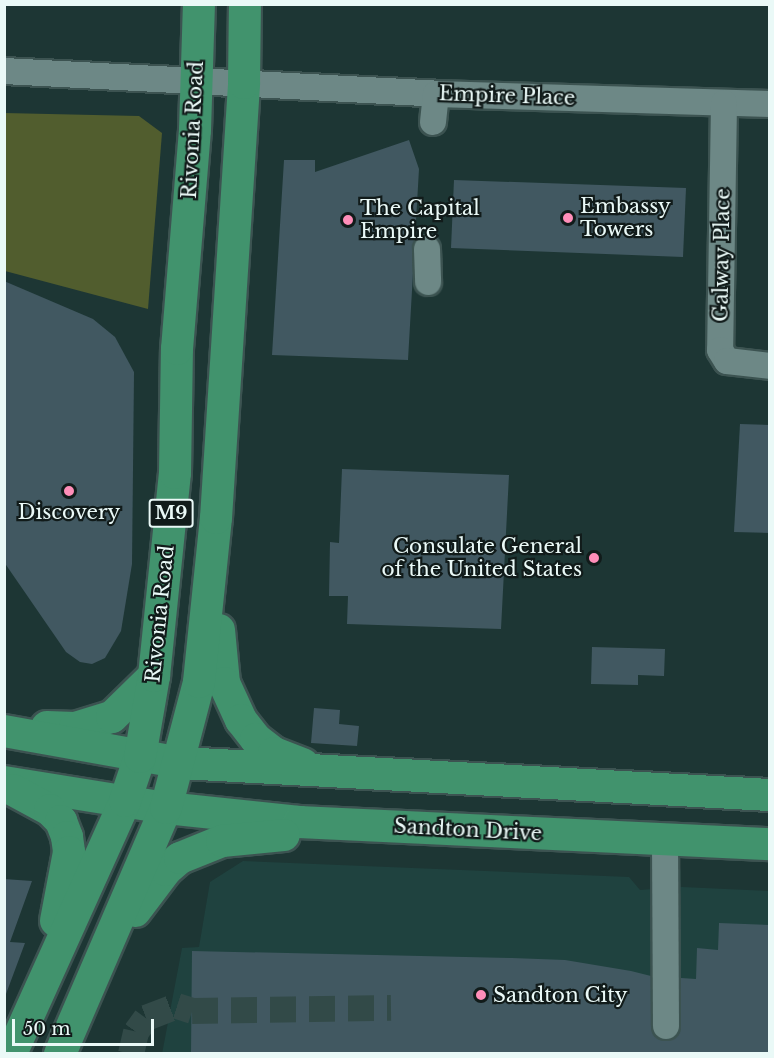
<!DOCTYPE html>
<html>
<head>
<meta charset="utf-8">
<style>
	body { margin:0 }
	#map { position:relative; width:774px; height:1058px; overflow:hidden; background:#1d3634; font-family:"Libre Baskerville",serif }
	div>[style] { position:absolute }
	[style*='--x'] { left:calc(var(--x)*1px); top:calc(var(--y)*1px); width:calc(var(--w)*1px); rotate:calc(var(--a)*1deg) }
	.built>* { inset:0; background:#1f423f }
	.green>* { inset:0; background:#515d2e }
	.building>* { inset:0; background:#415861 }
	.minor-tunnel>* { height:26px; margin-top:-13px; transform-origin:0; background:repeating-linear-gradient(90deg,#324a48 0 26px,transparent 0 39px) }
	.roads { filter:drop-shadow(2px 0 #3c5351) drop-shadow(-2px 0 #3c5351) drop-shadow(0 2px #3c5351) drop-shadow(0 -2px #3c5351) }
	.minor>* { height:26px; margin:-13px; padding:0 13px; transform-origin:13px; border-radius:13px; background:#6d8886 }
	.major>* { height:32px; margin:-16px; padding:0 16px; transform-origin:16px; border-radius:16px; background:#41936d }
	.dots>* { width:16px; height:16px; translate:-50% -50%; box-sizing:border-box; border:3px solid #111b1a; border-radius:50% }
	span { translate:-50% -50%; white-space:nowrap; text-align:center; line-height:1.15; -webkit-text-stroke:4.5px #111b1a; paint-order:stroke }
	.shield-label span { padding:2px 4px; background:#111b1a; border:2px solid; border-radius:4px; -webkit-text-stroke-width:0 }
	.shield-label { font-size:18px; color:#eaf9f7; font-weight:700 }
	.street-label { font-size:20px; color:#eaf9f7 }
	.poi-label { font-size:20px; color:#eaf9f7 }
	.left { translate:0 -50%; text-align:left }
	.right { translate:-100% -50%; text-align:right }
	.frame { position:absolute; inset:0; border:6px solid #eaf9f7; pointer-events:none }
	.scale { position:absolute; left:12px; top:1019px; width:142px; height:27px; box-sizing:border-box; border:3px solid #eaf9f7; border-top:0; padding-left:8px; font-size:18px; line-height:21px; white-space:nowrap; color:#eaf9f7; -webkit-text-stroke:4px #111b1a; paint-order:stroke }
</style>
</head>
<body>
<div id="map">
	<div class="built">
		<div style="clip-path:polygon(243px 861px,629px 877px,640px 890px,682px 887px,769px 891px,769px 1053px,162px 1054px,182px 948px,199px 947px,210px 882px)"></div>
	</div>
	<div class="green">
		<div style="clip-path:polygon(4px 113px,139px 116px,162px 133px,148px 309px,5px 271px)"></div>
	</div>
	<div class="building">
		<div style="clip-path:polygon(409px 140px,419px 169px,408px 360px,272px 355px,284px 160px,315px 160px,315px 172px)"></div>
		<div style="clip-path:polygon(454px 180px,686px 188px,683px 257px,451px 248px)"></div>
		<div style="clip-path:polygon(4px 281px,93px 319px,115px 337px,134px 372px,132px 564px,121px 631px,105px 658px,92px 664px,80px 662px,66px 652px,4px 562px)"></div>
		<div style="clip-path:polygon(740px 424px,770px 425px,770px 533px,734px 532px)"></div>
		<div style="clip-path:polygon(342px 469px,509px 475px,501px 629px,347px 624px,348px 596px,329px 596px,330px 542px,339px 543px)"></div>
		<div style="clip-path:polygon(592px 647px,665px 649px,664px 676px,638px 675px,638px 685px,591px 684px)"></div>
		<div style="clip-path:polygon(314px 708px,340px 710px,339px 724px,359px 726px,357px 746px,311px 743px)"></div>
		<div style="clip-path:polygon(4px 879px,32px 881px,10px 942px,25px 943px,6px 994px)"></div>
		<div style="clip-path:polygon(719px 923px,770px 925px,770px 1053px,191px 1053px,192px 951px,512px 958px,565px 960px,631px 971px,651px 976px,651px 1027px,658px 1039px,667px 1041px,679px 1034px,681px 1027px,681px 978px,696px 979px,697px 948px,718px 950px)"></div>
	</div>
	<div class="minor-tunnel">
		<div style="--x:131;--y:1054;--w:23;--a:-77"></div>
		<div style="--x:136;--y:1032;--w:17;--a:-54"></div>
		<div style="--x:146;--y:1018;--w:33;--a:-21"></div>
		<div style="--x:177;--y:1006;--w:16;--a:18"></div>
		<div style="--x:192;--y:1011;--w:199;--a:-0.9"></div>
	</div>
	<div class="roads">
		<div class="minor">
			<div style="--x:4;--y:71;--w:433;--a:3"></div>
			<div style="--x:436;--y:94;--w:334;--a:1.7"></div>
			<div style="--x:724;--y:103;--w:247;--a:90.9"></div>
			<div style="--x:720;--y:350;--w:13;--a:58"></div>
			<div style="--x:727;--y:361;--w:43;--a:6.6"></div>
			<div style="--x:433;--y:122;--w:28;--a:-84"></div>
			<div style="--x:427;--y:249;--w:33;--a:88"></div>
			<div style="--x:665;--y:839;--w:187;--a:89.7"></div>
		</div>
		<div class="major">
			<div style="--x:219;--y:630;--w:53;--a:84.6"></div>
			<div style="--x:224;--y:683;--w:41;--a:65.3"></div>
			<div style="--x:241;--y:720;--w:24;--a:52"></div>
			<div style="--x:256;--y:739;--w:23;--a:38"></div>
			<div style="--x:274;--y:753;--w:31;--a:21"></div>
			<div style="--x:47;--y:727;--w:28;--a:2"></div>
			<div style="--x:75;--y:728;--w:39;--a:-17"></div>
			<div style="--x:112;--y:717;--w:59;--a:-44.3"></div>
			<div style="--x:4;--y:731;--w:180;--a:10.2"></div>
			<div style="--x:181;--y:763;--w:590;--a:3.11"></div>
			<div style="--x:4;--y:782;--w:164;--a:9.1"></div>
			<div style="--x:166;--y:808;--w:134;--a:6"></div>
			<div style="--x:299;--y:822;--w:472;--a:2.7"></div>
			<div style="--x:13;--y:790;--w:42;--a:28.4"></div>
			<div style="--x:50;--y:810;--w:16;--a:45"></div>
			<div style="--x:61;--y:821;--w:17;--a:69"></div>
			<div style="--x:67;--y:837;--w:15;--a:82"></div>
			<div style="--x:69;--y:852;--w:70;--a:100.7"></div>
			<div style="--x:135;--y:911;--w:51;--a:-52.9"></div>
			<div style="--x:166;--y:870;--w:18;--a:-41"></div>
			<div style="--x:180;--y:858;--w:45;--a:-22"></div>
			<div style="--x:222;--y:841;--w:62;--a:-5.5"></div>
			<div style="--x:11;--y:1054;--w:277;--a:-65.7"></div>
			<div style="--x:125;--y:801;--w:46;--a:-71.2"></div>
			<div style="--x:140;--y:757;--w:82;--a:-80.2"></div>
			<div style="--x:154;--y:676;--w:204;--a:-84.1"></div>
			<div style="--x:175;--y:473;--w:124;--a:-89.1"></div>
			<div style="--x:177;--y:349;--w:220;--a:-85.3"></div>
			<div style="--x:195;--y:130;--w:126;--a:-88.2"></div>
			<div style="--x:60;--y:1054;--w:268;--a:-66.7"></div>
			<div style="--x:166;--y:808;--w:130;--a:-75.3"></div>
			<div style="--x:199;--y:682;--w:165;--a:-84.1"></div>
			<div style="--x:216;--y:518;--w:436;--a:-86.3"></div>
			<div style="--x:244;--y:83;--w:79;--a:-89.3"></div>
		</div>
	</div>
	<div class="dots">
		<div style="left:568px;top:218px;background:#ff8eb9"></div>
		<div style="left:348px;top:220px;background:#ff8eb9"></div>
		<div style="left:69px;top:491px;background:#ff8eb9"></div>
		<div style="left:594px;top:558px;background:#ff8eb9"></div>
		<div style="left:481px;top:995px;background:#ff8eb9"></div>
	</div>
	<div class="shield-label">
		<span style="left:171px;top:513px">M9</span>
	</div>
	<div class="street-label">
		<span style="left:507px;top:96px;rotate:2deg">Empire Place</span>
		<span style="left:193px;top:130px;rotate:-87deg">Rivonia Road</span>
		<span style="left:722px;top:255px;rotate:-89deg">Galway Place</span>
		<span style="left:160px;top:614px;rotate:-84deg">Rivonia Road</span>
		<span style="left:468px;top:830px;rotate:3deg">Sandton Drive</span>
	</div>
	<div class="poi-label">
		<span class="left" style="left:580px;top:218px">Embassy<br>Towers</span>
		<span class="left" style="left:360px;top:220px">The Capital<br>Empire</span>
		<span style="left:69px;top:512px">Discovery</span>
		<span class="right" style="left:582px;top:558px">Consulate General<br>of the United States</span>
		<span class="left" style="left:493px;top:995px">Sandton City</span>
	</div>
	<div class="frame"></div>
	<div class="scale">50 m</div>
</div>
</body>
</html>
